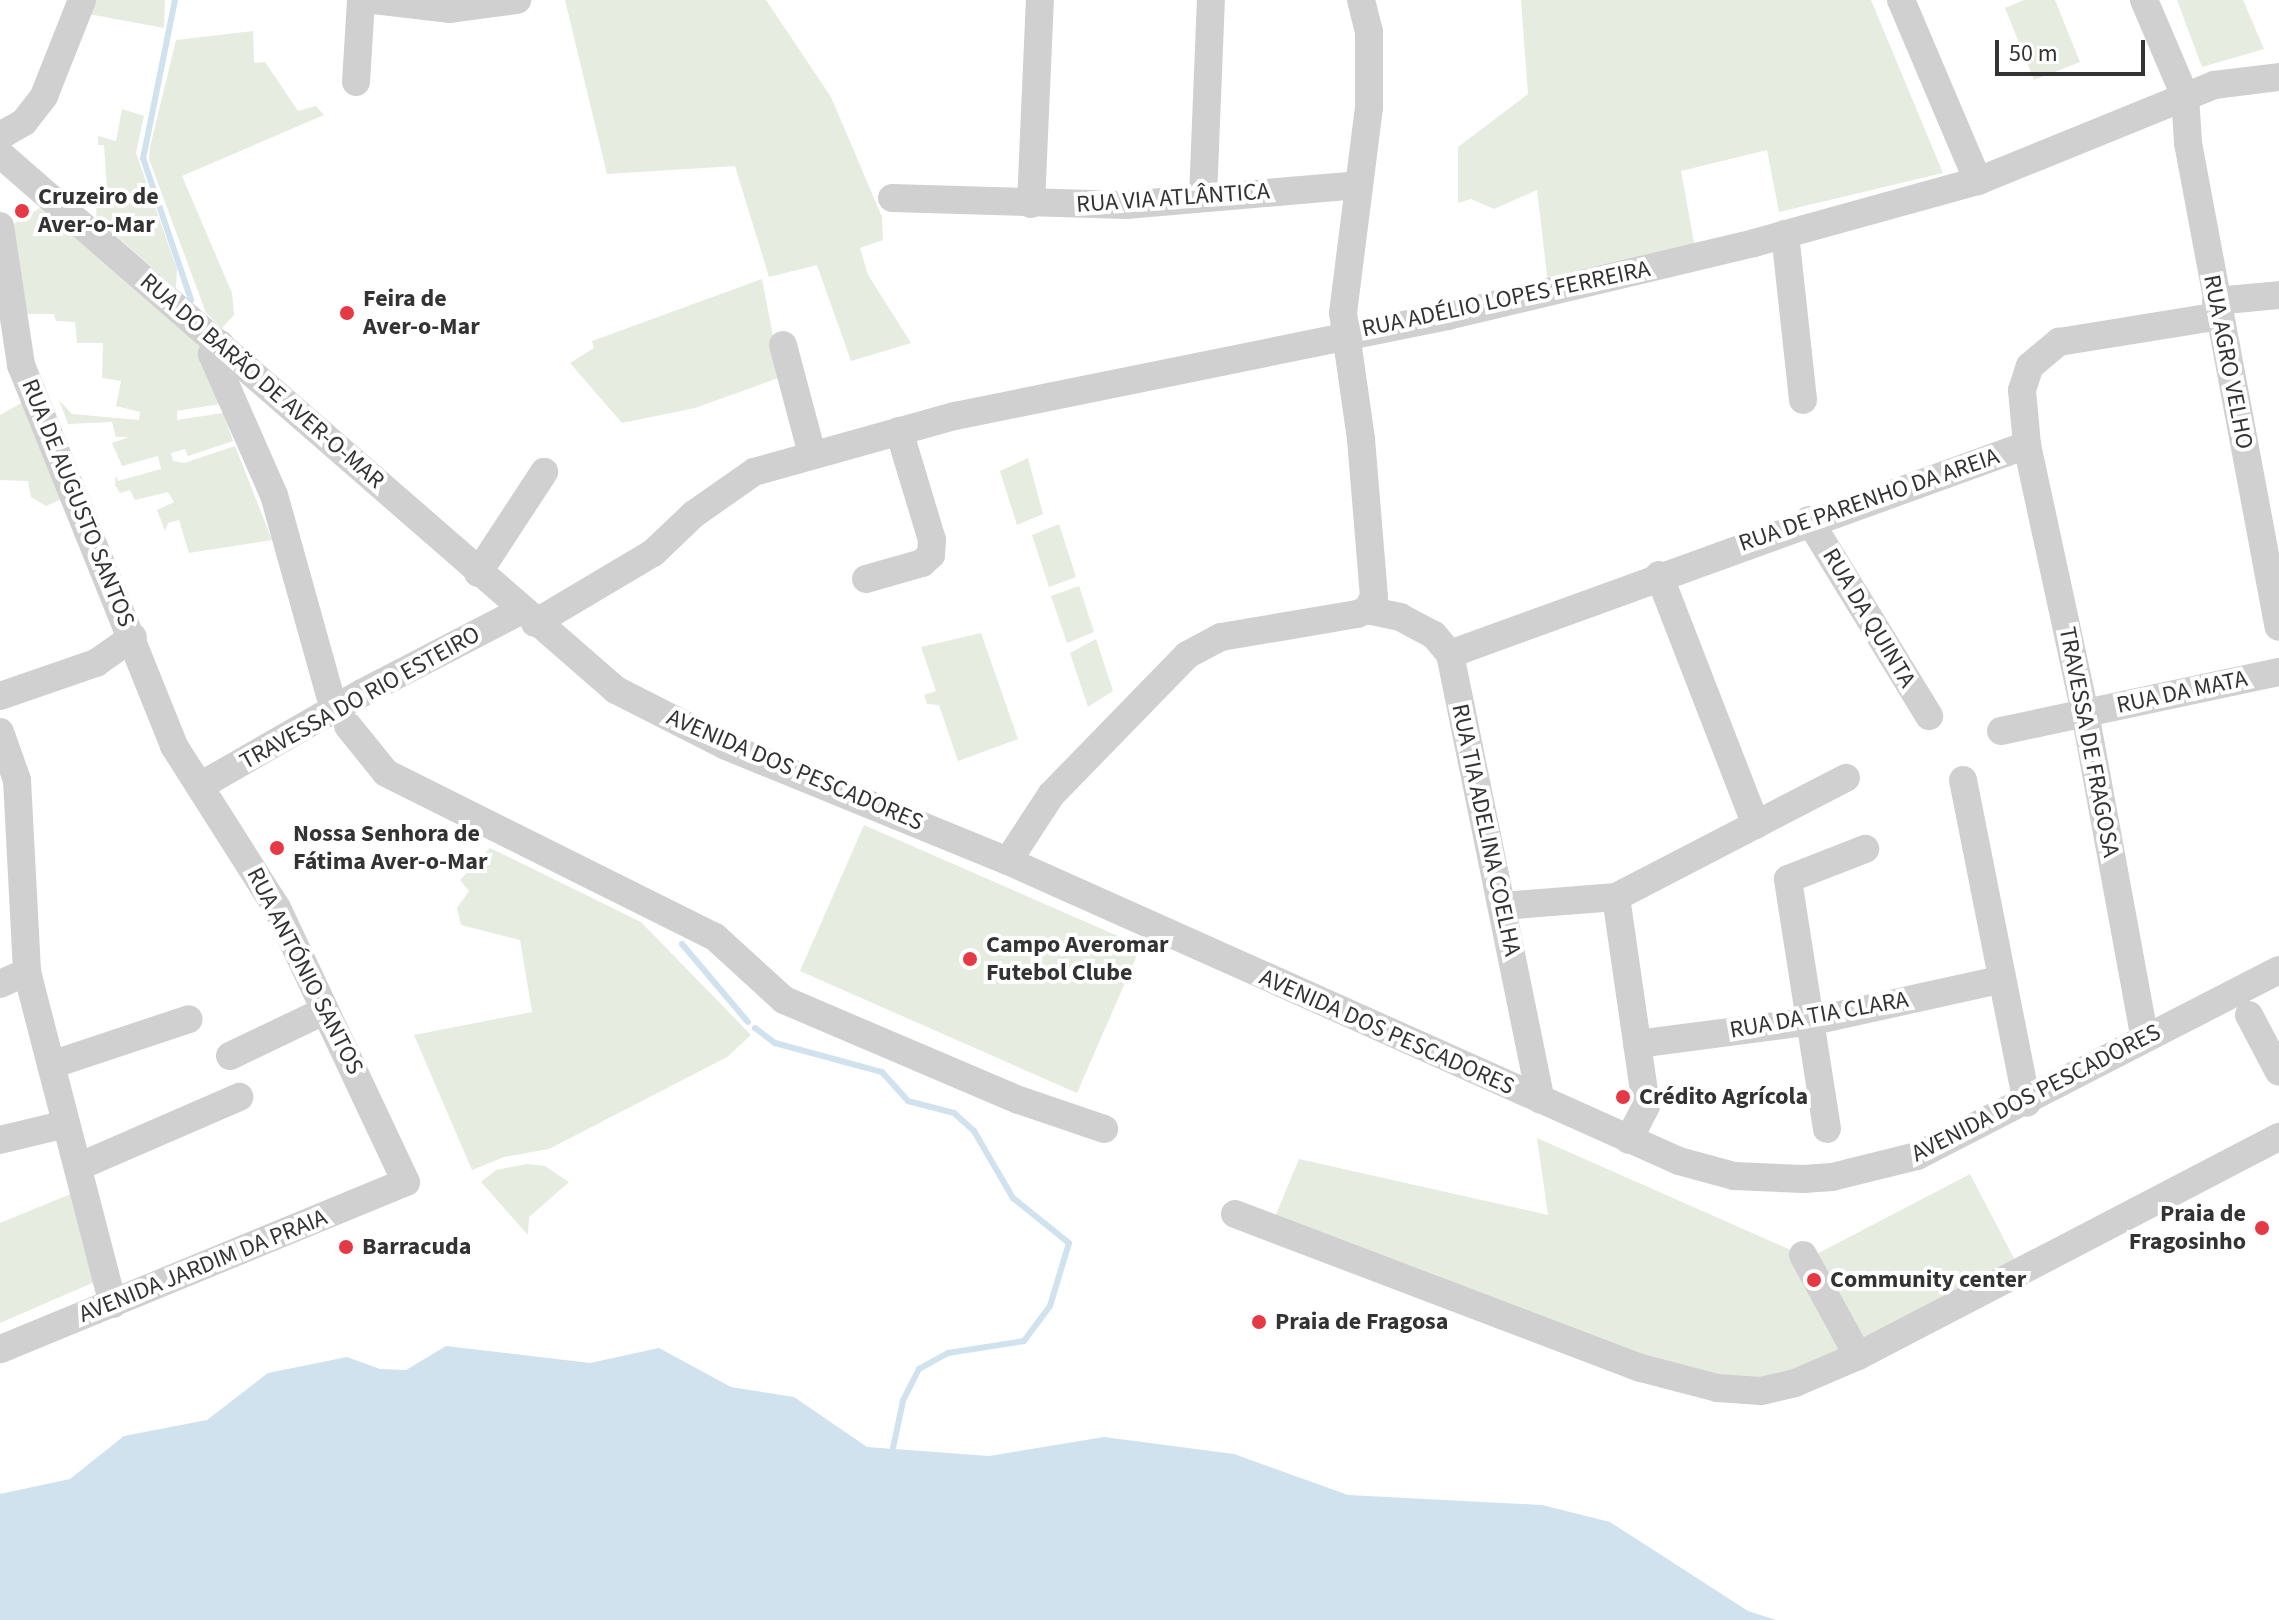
<!DOCTYPE html>
<html>
<head>
<meta charset="utf-8">
<style>
	body { margin:0 }
	#map { position:relative; width:2279px; height:1620px; overflow:hidden; background:#fff; font-family:"Source Sans 3",sans-serif }
	div>[style] { position:absolute }
	[style*='--x'] { left:calc(var(--x)*1px); top:calc(var(--y)*1px); width:calc(var(--w)*1px); rotate:calc(var(--a)*1deg) }
	.green>* { inset:0; background:#e6ecdf }
	.water>* { inset:0; background:#cfe2ee }
	.stream>* { height:6px; margin:-3px; padding:0 3px; transform-origin:3px; border-radius:3px; background:#cfe2ee }
	.minor>* { height:28px; margin:-14px; padding:0 14px; transform-origin:14px; border-radius:14px; background:#d0d0d0 }
	.dots>* { width:22px; height:22px; translate:-50% -50%; box-sizing:border-box; border:4px solid #fff; border-radius:50% }
	span { translate:-50% -50%; white-space:nowrap; text-align:center; line-height:1.15; -webkit-text-stroke:8px #fff; paint-order:stroke }
	.poi-label { font-size:24px; color:#333; font-weight:700 }
	.left { translate:0 -50%; text-align:left }
	.right { translate:-100% -50%; text-align:right }
	.street-label { font-size:24px; color:#333 }
	.scale { position:absolute; left:1995px; top:40px; width:150px; height:36px; box-sizing:border-box; border:4px solid #333; border-top:0; padding-left:10px; font-size:24px; line-height:28px; white-space:nowrap; color:#333; -webkit-text-stroke:6px #fff; paint-order:stroke }
</style>
</head>
<body>
<div id="map">
	<div class="green">
		<div style="clip-path:polygon(88px 0,165px 0,164px 28px,83px 13px)"></div>
		<div style="clip-path:polygon(565px 0,766px 0,831px 97px,882px 217px,883px 240px,860px 248px,868px 275px,911px 343px,851px 361px,817px 265px,769px 277px,735px 166px,607px 174px)"></div>
		<div style="clip-path:polygon(1521px 0,1871px 0,1943px 173px,1779px 212px,1767px 150px,1681px 171px,1695px 248px,1548px 283px,1537px 190px,1494px 209px,1471px 199px,1458px 203px,1458px 147px,1528px 94px)"></div>
		<div style="clip-path:polygon(2024px 0,2055px 0,2080px 62px,2034px 80px,2005px 8px)"></div>
		<div style="clip-path:polygon(2177px 0,2243px 0,2264px 49px,2202px 67px)"></div>
		<div style="clip-path:polygon(253px 31px,254px 63px,265px 62px,298px 111px,316px 106px,324px 115px,182px 176px,232px 293px,234px 315px,222px 328px,206px 313px,149px 159px,150px 147px,176px 40px)"></div>
		<div style="clip-path:polygon(122px 109px,144px 116px,136px 153px,177px 269px,176px 288px,96px 218px,97px 193px,107px 189px,104px 145px,98px 145px,98px 136px,116px 141px)"></div>
		<div style="clip-path:polygon(45px 205px,200px 346px,220px 404px,177px 411px,177px 420px,223px 413px,233px 441px,188px 456px,185px 449px,171px 453px,173px 461px,184px 463px,235px 446px,272px 540px,189px 553px,179px 520px,168px 523px,165px 531px,157px 510px,174px 502px,168px 492px,135px 500px,130px 490px,120px 493px,115px 485px,116px 475px,118px 481px,161px 469px,158px 456px,122px 466px,112px 443px,129px 437px,116px 437px,112px 422px,68px 424px,59px 400px,72px 414px,139px 420px,140px 412px,116px 406px,121px 381px,102px 378px,103px 343px,77px 343px,75px 322px,56px 321px,54px 314px,23px 314px,12px 225px)"></div>
		<div style="clip-path:polygon(762px 279px,781px 377px,695px 408px,622px 423px,570px 363px,594px 348px,592px 341px)"></div>
		<div style="clip-path:polygon(25px 401px,66px 497px,46px 506px,31px 497px,28px 481px,0 480px,0 415px)"></div>
		<div style="clip-path:polygon(1028px 458px,1043px 514px,1017px 525px,1000px 471px)"></div>
		<div style="clip-path:polygon(1059px 524px,1076px 577px,1049px 587px,1032px 535px)"></div>
		<div style="clip-path:polygon(1079px 586px,1094px 632px,1067px 643px,1051px 596px)"></div>
		<div style="clip-path:polygon(981px 633px,1018px 739px,958px 761px,939px 705px,927px 704px,924px 695px,936px 691px,921px 647px)"></div>
		<div style="clip-path:polygon(1096px 639px,1113px 691px,1088px 707px,1070px 653px)"></div>
		<div style="clip-path:polygon(864px 825px,1141px 946px,1077px 1093px,800px 971px)"></div>
		<div style="clip-path:polygon(490px 848px,641px 922px,751px 1035px,727px 1057px,549px 1149px,504px 1157px,472px 1170px,414px 1035px,532px 1012px,520px 940px,461px 925px,457px 908px,469px 891px,460px 880px)"></div>
		<div style="clip-path:polygon(1537px 1138px,1809px 1258px,1970px 1174px,2018px 1266px,1793px 1377px,1716px 1381px,1272px 1224px,1299px 1159px,1548px 1215px)"></div>
		<div style="clip-path:polygon(527px 1164px,545px 1166px,569px 1182px,529px 1217px,528px 1235px,481px 1182px,496px 1170px)"></div>
		<div style="clip-path:polygon(73px 1193px,99px 1280px,0 1323px,0 1223px)"></div>
	</div>
	<div class="water">
		<div style="clip-path:polygon(446px 1346px,590px 1363px,659px 1348px,731px 1387px,794px 1397px,867px 1447px,989px 1456px,1104px 1437px,1234px 1454px,1348px 1495px,1542px 1505px,1610px 1522px,1748px 1611px,1776px 1620px,0 1620px,0 1494px,70px 1479px,124px 1436px,207px 1420px,268px 1373px,347px 1357px,380px 1369px,406px 1370px)"></div>
	</div>
	<div class="stream">
		<div style="--x:175;--y:0;--w:161;--a:101.4"></div>
		<div style="--x:143;--y:158;--w:150;--a:71.3"></div>
		<div style="--x:682;--y:944;--w:102;--a:49.8"></div>
		<div style="--x:755;--y:1028;--w:25;--a:37"></div>
		<div style="--x:775;--y:1043;--w:111;--a:15.2"></div>
		<div style="--x:882;--y:1072;--w:39;--a:48"></div>
		<div style="--x:908;--y:1101;--w:48;--a:14.6"></div>
		<div style="--x:954;--y:1113;--w:27;--a:42"></div>
		<div style="--x:974;--y:1131;--w:78;--a:59.8"></div>
		<div style="--x:1013;--y:1198;--w:72;--a:38.8"></div>
		<div style="--x:1069;--y:1243;--w:66;--a:106.8"></div>
		<div style="--x:1050;--y:1306;--w:44;--a:126.6"></div>
		<div style="--x:1024;--y:1341;--w:77;--a:171"></div>
		<div style="--x:948;--y:1353;--w:33;--a:151"></div>
		<div style="--x:919;--y:1369;--w:36;--a:117"></div>
		<div style="--x:903;--y:1401;--w:48;--a:102"></div>
	</div>
	<div class="minor">
		<div style="--x:374;--y:0;--w:77;--a:6.8"></div>
		<div style="--x:450;--y:9;--w:68;--a:-7.7"></div>
		<div style="--x:1901;--y:0;--w:197;--a:67"></div>
		<div style="--x:2144;--y:0;--w:104;--a:66.9"></div>
		<div style="--x:2185;--y:96;--w:47;--a:86.3"></div>
		<div style="--x:2188;--y:143;--w:492;--a:79.4"></div>
		<div style="--x:356;--y:82;--w:82;--a:-86.5"></div>
		<div style="--x:0;--y:136;--w:28;--a:-30"></div>
		<div style="--x:24;--y:122;--w:33;--a:-52"></div>
		<div style="--x:44;--y:96;--w:103;--a:-68.4"></div>
		<div style="--x:0;--y:154;--w:817;--a:41.03"></div>
		<div style="--x:616;--y:690;--w:123;--a:27"></div>
		<div style="--x:726;--y:746;--w:305;--a:22.2"></div>
		<div style="--x:1008;--y:861;--w:735;--a:24.09"></div>
		<div style="--x:1679;--y:1161;--w:57;--a:15.3"></div>
		<div style="--x:1734;--y:1176;--w:69;--a:2.5"></div>
		<div style="--x:1803;--y:1179;--w:29;--a:-4"></div>
		<div style="--x:1832;--y:1177;--w:88;--a:-13.9"></div>
		<div style="--x:1917;--y:1156;--w:407;--a:-27.2"></div>
		<div style="--x:1203;--y:197;--w:197;--a:-87.7"></div>
		<div style="--x:892;--y:198;--w:234;--a:1.7"></div>
		<div style="--x:1126;--y:205;--w:233;--a:-4.9"></div>
		<div style="--x:1031;--y:204;--w:204;--a:-87.5"></div>
		<div style="--x:0;--y:226;--w:141;--a:81.4"></div>
		<div style="--x:21;--y:365;--w:411;--a:68.1"></div>
		<div style="--x:174;--y:746;--w:192;--a:57.6"></div>
		<div style="--x:277;--y:908;--w:303;--a:64.8"></div>
		<div style="--x:406;--y:1182;--w:439;--a:157.6"></div>
		<div style="--x:1785;--y:234;--w:167;--a:83.8"></div>
		<div style="--x:2216;--y:301;--w:63;--a:-5.4"></div>
		<div style="--x:220;--y:344;--w:13;--a:129"></div>
		<div style="--x:212;--y:354;--w:154;--a:66.3"></div>
		<div style="--x:274;--y:495;--w:209;--a:74.4"></div>
		<div style="--x:783;--y:345;--w:113;--a:75.1"></div>
		<div style="--x:2027;--y:445;--w:274;--a:77.8"></div>
		<div style="--x:2085;--y:713;--w:331;--a:79.6"></div>
		<div style="--x:1809;--y:520;--w:230;--a:58.5"></div>
		<div style="--x:478;--y:573;--w:121;--a:-56.8"></div>
		<div style="--x:1659;--y:575;--w:268;--a:68.8"></div>
		<div style="--x:866;--y:579;--w:58;--a:-15.9"></div>
		<div style="--x:922;--y:563;--w:12;--a:-42"></div>
		<div style="--x:931;--y:555;--w:15;--a:-86"></div>
		<div style="--x:932;--y:540;--w:114;--a:-106.8"></div>
		<div style="--x:1367;--y:610;--w:34;--a:12"></div>
		<div style="--x:1400;--y:617;--w:38;--a:28"></div>
		<div style="--x:1434;--y:635;--w:25;--a:50"></div>
		<div style="--x:1450;--y:654;--w:455;--a:78.5"></div>
		<div style="--x:535;--y:623;--w:137;--a:-30.7"></div>
		<div style="--x:653;--y:553;--w:57;--a:-43.6"></div>
		<div style="--x:694;--y:514;--w:73;--a:-35"></div>
		<div style="--x:754;--y:472;--w:209;--a:-15.6"></div>
		<div style="--x:955;--y:416;--w:503;--a:-11.47"></div>
		<div style="--x:1448;--y:316;--w:315;--a:-13.4"></div>
		<div style="--x:1754;--y:243;--w:232;--a:-15.5"></div>
		<div style="--x:1978;--y:181;--w:255;--a:-22.1"></div>
		<div style="--x:2214;--y:85;--w:65;--a:-7"></div>
		<div style="--x:1450;--y:654;--w:614;--a:-19.91"></div>
		<div style="--x:2027;--y:445;--w:55;--a:-95.2"></div>
		<div style="--x:2022;--y:390;--w:25;--a:-72"></div>
		<div style="--x:2030;--y:366;--w:38;--a:-40"></div>
		<div style="--x:2059;--y:342;--w:162;--a:-9.2"></div>
		<div style="--x:0;--y:696;--w:102;--a:-19"></div>
		<div style="--x:96;--y:663;--w:45;--a:-35.1"></div>
		<div style="--x:348;--y:726;--w:60;--a:51"></div>
		<div style="--x:386;--y:773;--w:368;--a:26.5"></div>
		<div style="--x:715;--y:937;--w:93;--a:42.4"></div>
		<div style="--x:784;--y:1000;--w:255;--a:23.1"></div>
		<div style="--x:1019;--y:1100;--w:90;--a:18.8"></div>
		<div style="--x:2001;--y:731;--w:284;--a:-12"></div>
		<div style="--x:0;--y:732;--w:51;--a:70.5"></div>
		<div style="--x:17;--y:780;--w:192;--a:87"></div>
		<div style="--x:27;--y:972;--w:343;--a:75.5"></div>
		<div style="--x:1963;--y:780;--w:329;--a:78.8"></div>
		<div style="--x:200;--y:786;--w:187;--a:-29.9"></div>
		<div style="--x:362;--y:693;--w:178;--a:-27.4"></div>
		<div style="--x:1008;--y:861;--w:79;--a:-56.9"></div>
		<div style="--x:1051;--y:795;--w:195;--a:-45.8"></div>
		<div style="--x:1187;--y:655;--w:38;--a:-28"></div>
		<div style="--x:1221;--y:637;--w:138;--a:-9.6"></div>
		<div style="--x:1357;--y:614;--w:11;--a:-22"></div>
		<div style="--x:1367;--y:610;--w:15;--a:-62"></div>
		<div style="--x:1374;--y:597;--w:159;--a:-94.7"></div>
		<div style="--x:1361;--y:439;--w:127;--a:-98.1"></div>
		<div style="--x:1343;--y:313;--w:208;--a:-82.8"></div>
		<div style="--x:1369;--y:107;--w:75;--a:-90"></div>
		<div style="--x:1369;--y:32;--w:33;--a:-104"></div>
		<div style="--x:1616;--y:897;--w:211;--a:81.8"></div>
		<div style="--x:1646;--y:1106;--w:38;--a:117"></div>
		<div style="--x:1503;--y:906;--w:113;--a:-4.6"></div>
		<div style="--x:1616;--y:897;--w:259;--a:-27.4"></div>
		<div style="--x:0;--y:984;--w:30;--a:-24"></div>
		<div style="--x:2249;--y:1015;--w:64;--a:62.2"></div>
		<div style="--x:1637;--y:1044;--w:177;--a:-7.4"></div>
		<div style="--x:1813;--y:1021;--w:190;--a:-12.4"></div>
		<div style="--x:230;--y:1056;--w:104;--a:-25.6"></div>
		<div style="--x:51;--y:1065;--w:145;--a:-18.4"></div>
		<div style="--x:1827;--y:1129;--w:253;--a:-98.9"></div>
		<div style="--x:1788;--y:879;--w:83;--a:-21.3"></div>
		<div style="--x:0;--y:1140;--w:68;--a:-13.6"></div>
		<div style="--x:78;--y:1167;--w:176;--a:-23.5"></div>
		<div style="--x:1235;--y:1214;--w:434;--a:20.8"></div>
		<div style="--x:1641;--y:1368;--w:79;--a:14.7"></div>
		<div style="--x:1717;--y:1388;--w:44;--a:3.9"></div>
		<div style="--x:1761;--y:1391;--w:35;--a:-13"></div>
		<div style="--x:1795;--y:1383;--w:69;--a:-23.2"></div>
		<div style="--x:1858;--y:1356;--w:475;--a:-27.5"></div>
		<div style="--x:1803;--y:1255;--w:115;--a:61.4"></div>
	</div>
	<div class="dots">
		<div style="left:22px;top:211px;background:#e63946"></div>
		<div style="left:347px;top:313px;background:#e63946"></div>
		<div style="left:277px;top:848px;background:#e63946"></div>
		<div style="left:970px;top:959px;background:#e63946"></div>
		<div style="left:1623px;top:1097px;background:#e63946"></div>
		<div style="left:2262px;top:1228px;background:#e63946"></div>
		<div style="left:346px;top:1247px;background:#e63946"></div>
		<div style="left:1814px;top:1280px;background:#e63946"></div>
		<div style="left:1259px;top:1322px;background:#e63946"></div>
	</div>
	<div class="poi-label">
		<span class="left" style="left:38px;top:211px">Cruzeiro de<br>Aver-o-Mar</span>
		<span class="left" style="left:363px;top:313px">Feira de<br>Aver-o-Mar</span>
		<span class="left" style="left:293px;top:848px">Nossa Senhora de<br>Fátima Aver-o-Mar</span>
		<span class="left" style="left:986px;top:959px">Campo Averomar<br>Futebol Clube</span>
		<span class="left" style="left:1639px;top:1097px">Crédito Agrícola</span>
		<span class="right" style="left:2246px;top:1228px">Praia de<br>Fragosinho</span>
		<span class="left" style="left:362px;top:1247px">Barracuda</span>
		<span class="left" style="left:1830px;top:1280px">Community center</span>
		<span class="left" style="left:1275px;top:1322px">Praia de Fragosa</span>
	</div>
	<div class="street-label">
		<span style="left:1173px;top:198px;rotate:-4deg">RUA VIA ATLÂNTICA</span>
		<span style="left:1506px;top:299px;rotate:-12deg">RUA ADÉLIO LOPES FERREIRA</span>
		<span style="left:2228px;top:362px;rotate:79deg">RUA AGRO VELHO</span>
		<span style="left:262px;top:381px;rotate:41deg">RUA DO BARÃO DE AVER-O-MAR</span>
		<span style="left:1869px;top:500px;rotate:-19deg">RUA DE PARENHO DA AREIA</span>
		<span style="left:78px;top:503px;rotate:68deg">RUA DE AUGUSTO SANTOS</span>
		<span style="left:1869px;top:618px;rotate:59deg">RUA DA QUINTA</span>
		<span style="left:2182px;top:692px;rotate:-12deg">RUA DA MATA</span>
		<span style="left:360px;top:698px;rotate:-29deg">TRAVESSA DO RIO ESTEIRO</span>
		<span style="left:2089px;top:742px;rotate:79deg">TRAVESSA DE FRAGOSA</span>
		<span style="left:795px;top:770px;rotate:23deg">AVENIDA DOS PESCADORES</span>
		<span style="left:1486px;top:830px;rotate:78deg">RUA TIA ADELINA COELHA</span>
		<span style="left:305px;top:971px;rotate:63deg">RUA ANTÓNIO SANTOS</span>
		<span style="left:1819px;top:1015px;rotate:-10deg">RUA DA TIA CLARA</span>
		<span style="left:1387px;top:1032px;rotate:24deg">AVENIDA DOS PESCADORES</span>
		<span style="left:2036px;top:1093px;rotate:-27deg">AVENIDA DOS PESCADORES</span>
		<span style="left:203px;top:1266px;rotate:-22deg">AVENIDA JARDIM DA PRAIA</span>
	</div>
	<div class="scale">50 m</div>
</div>
</body>
</html>
